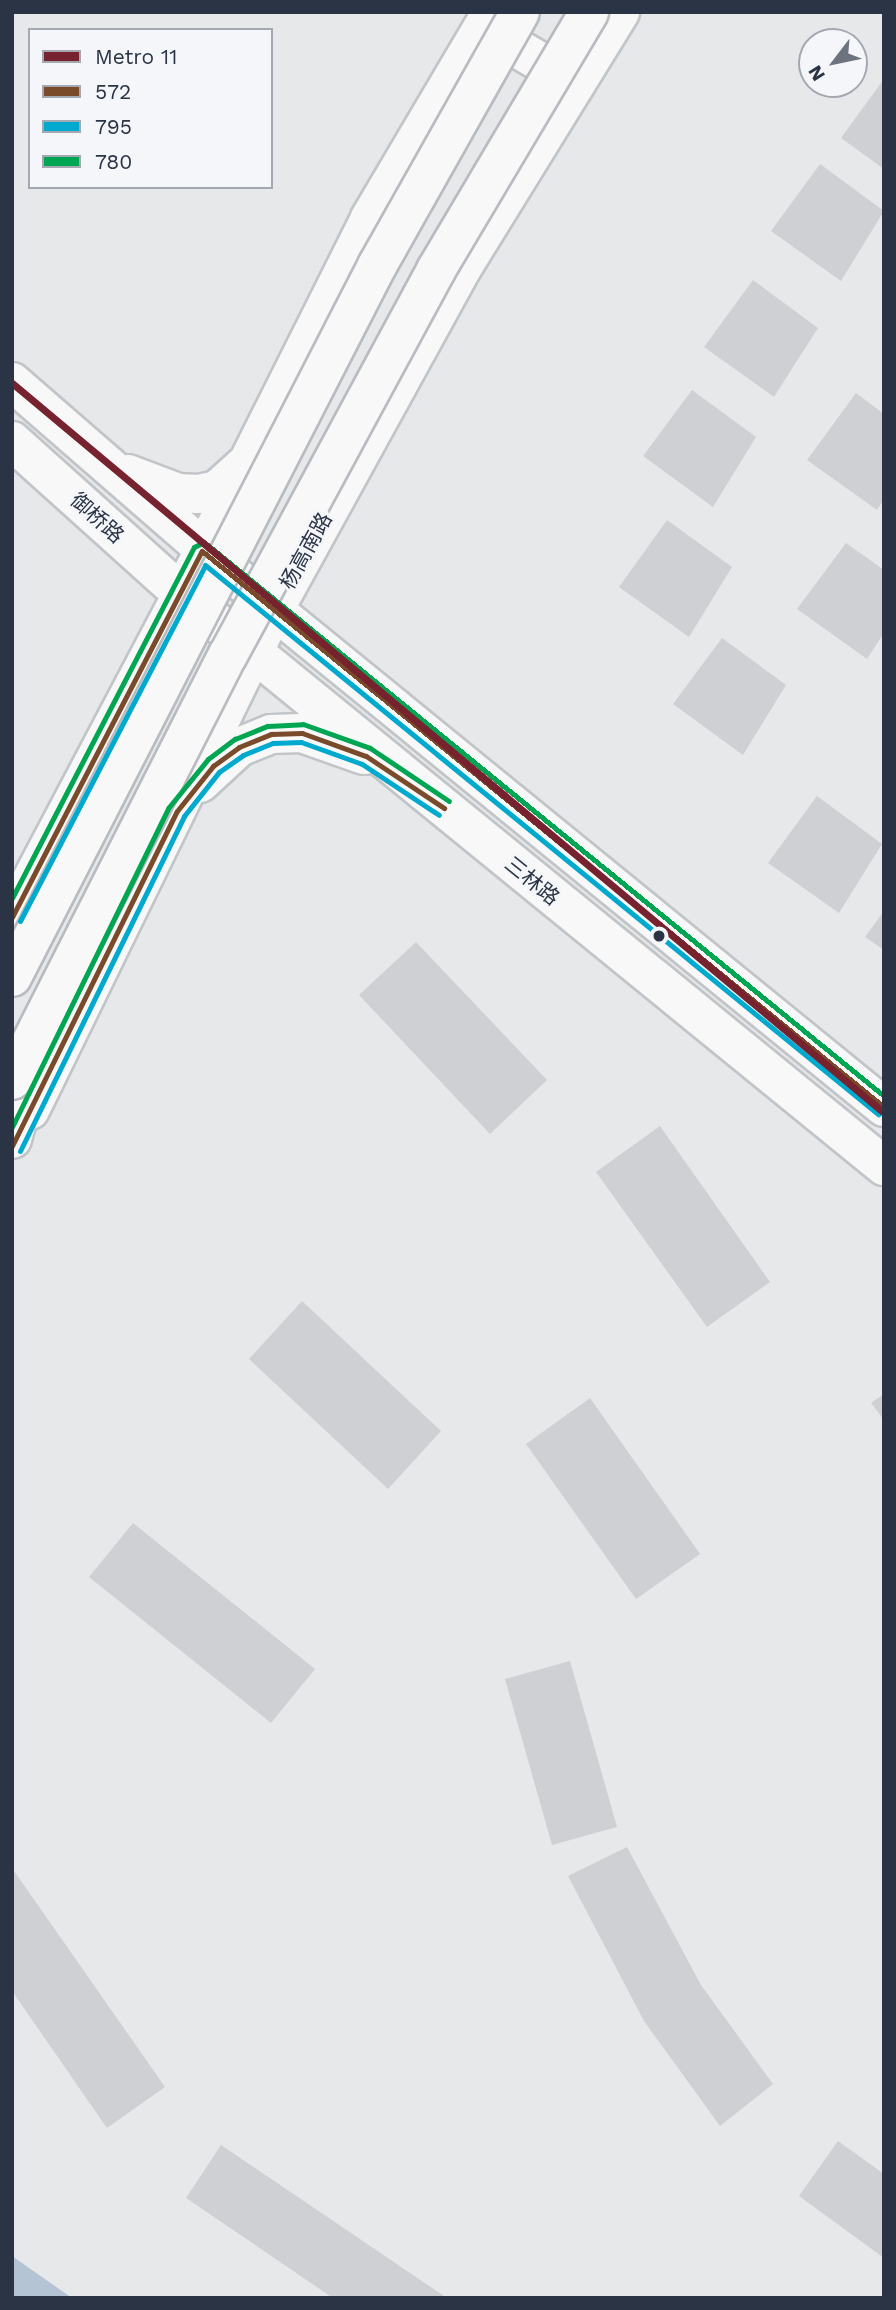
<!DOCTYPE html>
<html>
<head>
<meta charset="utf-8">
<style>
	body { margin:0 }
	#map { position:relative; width:896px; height:2310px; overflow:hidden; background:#e6e8ea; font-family:"Work Sans","Noto Sans SC",sans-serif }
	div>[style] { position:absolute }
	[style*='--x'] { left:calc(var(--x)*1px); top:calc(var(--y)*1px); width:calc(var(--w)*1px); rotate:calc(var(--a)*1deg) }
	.water>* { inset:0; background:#b4c4d5 }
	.building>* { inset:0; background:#ced0d3 }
	.roads { filter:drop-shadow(2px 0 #c2c5c8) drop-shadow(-2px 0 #c2c5c8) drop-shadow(0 2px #c2c5c8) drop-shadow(0 -2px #c2c5c8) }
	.major>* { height:38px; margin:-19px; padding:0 19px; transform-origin:19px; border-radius:19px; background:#f8f8f8 }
	.highway>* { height:38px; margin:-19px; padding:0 19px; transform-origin:19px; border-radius:19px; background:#f8f8f8 }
	.bridges { filter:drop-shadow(2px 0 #b8bbbf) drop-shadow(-2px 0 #b8bbbf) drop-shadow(0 2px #b8bbbf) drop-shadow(0 -2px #b8bbbf) }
	.highway-bridge>* { height:38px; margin:-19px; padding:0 19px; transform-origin:19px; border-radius:19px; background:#f8f8f8 }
	.bus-1>* { height:5px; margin:-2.5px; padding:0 2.5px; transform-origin:2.5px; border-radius:2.5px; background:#7a4b2a }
	.bus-2>* { height:5px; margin:-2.5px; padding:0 2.5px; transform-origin:2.5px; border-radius:2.5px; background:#00a9ce }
	.bus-3>* { height:5px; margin:-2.5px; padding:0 2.5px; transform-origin:2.5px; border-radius:2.5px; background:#00a651 }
	.metro-1>* { height:7px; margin:-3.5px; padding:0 3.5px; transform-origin:3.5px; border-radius:3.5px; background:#76232f }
	.dots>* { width:19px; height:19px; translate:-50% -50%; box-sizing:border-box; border:4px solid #f4f6f9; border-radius:50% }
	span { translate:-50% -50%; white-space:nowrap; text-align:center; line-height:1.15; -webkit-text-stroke:5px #f4f6f9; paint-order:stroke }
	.street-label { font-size:21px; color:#2b3445 }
	.frame { position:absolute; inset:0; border:14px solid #2b3445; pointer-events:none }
	.legend { position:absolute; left:28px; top:28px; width:245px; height:161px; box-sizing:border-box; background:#f4f6f9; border:2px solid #a4a8b1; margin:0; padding:9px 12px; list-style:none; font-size:21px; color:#2b3445 }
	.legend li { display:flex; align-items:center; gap:14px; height:35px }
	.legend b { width:35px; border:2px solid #a4a8b1 }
	.north { position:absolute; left:798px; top:28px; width:70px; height:70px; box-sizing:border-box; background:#f4f6f9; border:2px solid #a4a8b1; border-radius:50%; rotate:238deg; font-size:19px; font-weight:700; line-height:28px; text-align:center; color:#2b3445 }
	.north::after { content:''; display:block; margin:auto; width:24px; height:32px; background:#6c737f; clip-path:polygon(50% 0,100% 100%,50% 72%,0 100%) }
</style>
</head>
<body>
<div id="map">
	<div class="water">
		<div style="clip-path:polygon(12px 2256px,72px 2298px,12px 2298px)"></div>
	</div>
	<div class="building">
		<div style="clip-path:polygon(884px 79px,884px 169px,841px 138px)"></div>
		<div style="clip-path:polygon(820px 164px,884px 211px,841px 281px,771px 231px)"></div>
		<div style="clip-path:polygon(753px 280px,818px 328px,774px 397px,704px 347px)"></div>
		<div style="clip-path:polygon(692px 390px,756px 437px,713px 507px,643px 456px)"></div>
		<div style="clip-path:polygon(856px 393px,884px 414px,884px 499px,877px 510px,807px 460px)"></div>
		<div style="clip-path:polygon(667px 520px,732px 567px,689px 637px,619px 587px)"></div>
		<div style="clip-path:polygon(846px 543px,884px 570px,884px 633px,867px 659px,797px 609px)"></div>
		<div style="clip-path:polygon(722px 638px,786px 685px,743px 755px,673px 704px)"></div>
		<div style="clip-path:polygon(817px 796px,882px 844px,839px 913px,768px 863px)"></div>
		<div style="clip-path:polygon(884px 911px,884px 950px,865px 937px)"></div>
		<div style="clip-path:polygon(416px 942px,547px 1080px,490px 1134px,359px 995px)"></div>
		<div style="clip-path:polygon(660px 1126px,770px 1282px,707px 1327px,596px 1172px)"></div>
		<div style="clip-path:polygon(302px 1301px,441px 1431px,388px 1489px,249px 1359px)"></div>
		<div style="clip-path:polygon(884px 1394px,884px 1420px,871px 1403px)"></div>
		<div style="clip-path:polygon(590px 1398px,700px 1554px,636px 1599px,526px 1444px)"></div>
		<div style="clip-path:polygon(133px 1523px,315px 1669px,271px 1723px,89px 1577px)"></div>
		<div style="clip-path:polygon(570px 1661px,617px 1827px,552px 1845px,505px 1679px)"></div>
		<div style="clip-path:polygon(627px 1847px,701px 1985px,773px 2084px,720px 2126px,644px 2021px,568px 1876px)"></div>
		<div style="clip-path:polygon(12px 1868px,165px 2087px,107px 2128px,12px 1991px)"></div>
		<div style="clip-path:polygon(838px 2141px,884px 2174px,884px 2258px,799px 2196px)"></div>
		<div style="clip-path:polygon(221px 2145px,447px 2298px,333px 2298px,186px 2198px)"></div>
	</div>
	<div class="roads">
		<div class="major">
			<div style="--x:483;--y:28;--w:108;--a:30.6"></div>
			<div style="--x:12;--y:382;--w:347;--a:41"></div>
			<div style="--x:274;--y:610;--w:787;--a:39.17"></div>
			<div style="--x:12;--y:441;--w:229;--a:42"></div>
			<div style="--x:182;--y:594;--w:906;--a:39.17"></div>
			<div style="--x:128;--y:474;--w:53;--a:20.8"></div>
			<div style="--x:178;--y:493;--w:20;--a:3"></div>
			<div style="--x:198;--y:494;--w:19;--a:-12"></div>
			<div style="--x:217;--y:490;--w:36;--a:-42"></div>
			<div style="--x:200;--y:783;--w:53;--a:-42.7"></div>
			<div style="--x:239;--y:747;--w:35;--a:-22"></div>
			<div style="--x:271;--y:734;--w:31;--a:-2"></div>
			<div style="--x:302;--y:733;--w:66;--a:19.5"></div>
			<div style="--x:12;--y:917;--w:365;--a:-62.2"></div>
			<div style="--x:182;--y:594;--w:420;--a:-63.4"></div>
			<div style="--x:370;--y:218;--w:239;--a:-59.4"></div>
			<div style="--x:30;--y:1110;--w:556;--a:-63.99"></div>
			<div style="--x:274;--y:610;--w:390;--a:-61.2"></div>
			<div style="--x:462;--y:268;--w:301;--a:-58.3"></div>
		</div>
		<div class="highway">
			<div style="--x:12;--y:1139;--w:100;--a:-74.3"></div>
		</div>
	</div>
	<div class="bridges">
		<div class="highway-bridge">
			<div style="--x:12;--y:977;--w:801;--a:-62.83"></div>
			<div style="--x:378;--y:264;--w:289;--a:-60.6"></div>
			<div style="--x:12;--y:1080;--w:477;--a:-63.1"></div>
			<div style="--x:228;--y:655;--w:438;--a:-61.6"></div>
			<div style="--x:436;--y:270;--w:300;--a:-59.3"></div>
		</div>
	</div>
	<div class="bus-1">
		<div style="--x:12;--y:917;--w:412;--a:-62.6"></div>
		<div style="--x:202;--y:551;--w:880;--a:39.19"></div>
		<div style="--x:12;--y:1146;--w:373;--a:-63.8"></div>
		<div style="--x:177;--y:811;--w:58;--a:-51.3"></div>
		<div style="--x:213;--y:766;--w:32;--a:-36"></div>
		<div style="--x:239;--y:747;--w:35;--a:-22"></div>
		<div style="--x:271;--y:734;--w:31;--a:-2"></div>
		<div style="--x:302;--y:733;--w:68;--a:19.8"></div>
		<div style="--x:366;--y:756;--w:94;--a:33.7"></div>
	</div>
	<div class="bus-2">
		<div style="--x:20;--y:921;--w:401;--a:-62.5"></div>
		<div style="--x:205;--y:565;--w:869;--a:39.21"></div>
		<div style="--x:20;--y:1151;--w:373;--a:-63.9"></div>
		<div style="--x:184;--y:816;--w:56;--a:-51.5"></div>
		<div style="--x:219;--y:772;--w:29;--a:-35"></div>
		<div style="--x:243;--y:755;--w:32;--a:-22"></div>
		<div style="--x:273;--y:743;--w:28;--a:-2"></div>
		<div style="--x:301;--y:742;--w:65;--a:19.8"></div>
		<div style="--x:362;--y:764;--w:92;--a:33.5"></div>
	</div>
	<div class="bus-3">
		<div style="--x:12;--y:898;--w:395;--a:-62.6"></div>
		<div style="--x:194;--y:547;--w:11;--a:-27"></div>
		<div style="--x:204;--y:542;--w:877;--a:39.17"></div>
		<div style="--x:12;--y:1127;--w:356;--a:-63.9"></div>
		<div style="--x:169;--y:807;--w:62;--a:-50.9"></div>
		<div style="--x:208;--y:759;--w:34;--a:-37"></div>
		<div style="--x:235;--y:739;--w:35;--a:-22"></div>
		<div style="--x:268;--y:726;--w:35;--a:-3"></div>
		<div style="--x:303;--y:724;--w:71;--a:19.7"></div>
		<div style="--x:370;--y:748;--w:95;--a:33.9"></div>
	</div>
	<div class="metro-1">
		<div style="--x:12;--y:383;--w:1137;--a:39.93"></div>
	</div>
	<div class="dots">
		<div style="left:659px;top:936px;background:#2b3445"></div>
	</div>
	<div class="street-label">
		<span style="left:97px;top:518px;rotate:42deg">御桥路</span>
		<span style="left:306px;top:551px;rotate:-61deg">杨高南路</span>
		<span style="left:532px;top:881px;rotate:39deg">三林路</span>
	</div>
	<div class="frame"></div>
	<ul class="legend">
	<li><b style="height:9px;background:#76232f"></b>Metro 11</li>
	<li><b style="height:9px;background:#7a4b2a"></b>572</li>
	<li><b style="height:9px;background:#00a9ce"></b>795</li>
	<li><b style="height:9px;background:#00a651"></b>780</li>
	</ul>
	<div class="north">N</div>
</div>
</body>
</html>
